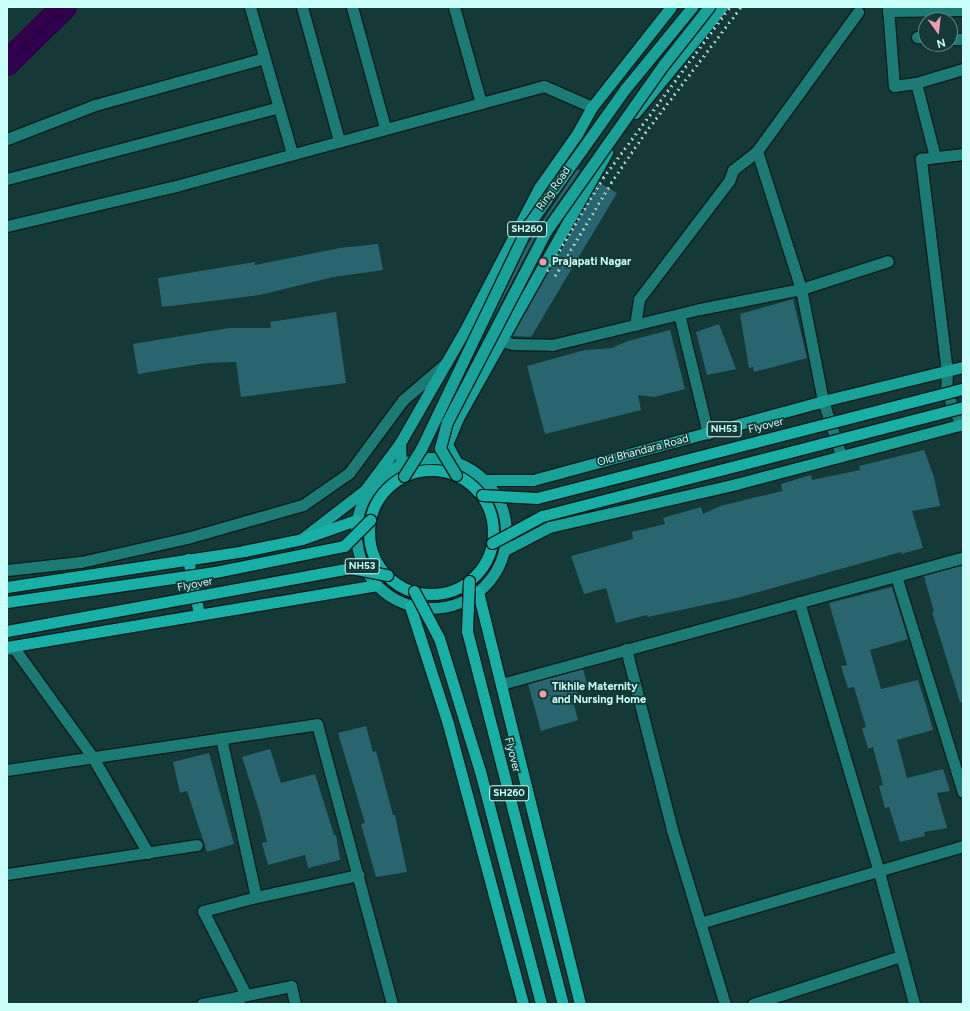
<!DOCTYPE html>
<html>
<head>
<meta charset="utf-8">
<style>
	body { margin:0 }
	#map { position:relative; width:970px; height:1011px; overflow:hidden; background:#143936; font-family:Figtree,sans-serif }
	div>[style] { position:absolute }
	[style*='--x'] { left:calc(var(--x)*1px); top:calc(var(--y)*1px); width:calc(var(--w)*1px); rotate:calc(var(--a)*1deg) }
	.river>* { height:26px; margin:-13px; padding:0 13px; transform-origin:13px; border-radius:13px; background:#30004c }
	.building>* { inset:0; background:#28656e }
	.roads { filter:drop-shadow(1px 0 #0e1d1b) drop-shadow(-1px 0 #0e1d1b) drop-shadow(0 1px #0e1d1b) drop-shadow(0 -1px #0e1d1b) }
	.minor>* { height:11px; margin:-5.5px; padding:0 5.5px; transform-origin:5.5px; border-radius:5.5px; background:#1c7c75 }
	.primary>* { height:11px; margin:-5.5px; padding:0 5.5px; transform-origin:5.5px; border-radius:5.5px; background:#18a29a }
	.primary>.ring { margin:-5.5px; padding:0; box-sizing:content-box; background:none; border:11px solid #18a29a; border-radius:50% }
	.trunk>* { height:11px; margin:-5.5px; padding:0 5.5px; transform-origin:5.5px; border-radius:5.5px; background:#17afa6 }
	.trunk>.ring { margin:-5.5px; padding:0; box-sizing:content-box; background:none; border:11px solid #17afa6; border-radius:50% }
	.rail>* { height:3px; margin-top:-1.5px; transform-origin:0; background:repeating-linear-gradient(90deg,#99c9c4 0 2px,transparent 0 6px) }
	.bridges { filter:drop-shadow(1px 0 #0e1d1b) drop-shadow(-1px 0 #0e1d1b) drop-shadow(0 1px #0e1d1b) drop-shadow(0 -1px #0e1d1b) }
	.primary-bridge>* { height:11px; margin:-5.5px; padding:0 5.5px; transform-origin:5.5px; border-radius:5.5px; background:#18a29a }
	.trunk-bridge>* { height:11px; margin:-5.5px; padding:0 5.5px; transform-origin:5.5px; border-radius:5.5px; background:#17afa6 }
	.dots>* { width:11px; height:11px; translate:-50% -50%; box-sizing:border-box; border:2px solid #143936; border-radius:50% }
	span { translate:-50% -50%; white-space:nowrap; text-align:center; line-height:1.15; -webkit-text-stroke:3.5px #143936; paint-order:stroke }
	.shield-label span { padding:1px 3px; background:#143936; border:1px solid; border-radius:3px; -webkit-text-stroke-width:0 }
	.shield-label { font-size:10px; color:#cbfff9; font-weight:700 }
	.street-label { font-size:11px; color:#cbfff9 }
	.poi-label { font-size:11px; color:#cbfff9; font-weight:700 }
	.left { translate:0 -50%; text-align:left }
	.frame { position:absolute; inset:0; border:8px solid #cbfff9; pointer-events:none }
	.north { position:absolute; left:918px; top:12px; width:40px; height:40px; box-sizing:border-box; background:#143936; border:1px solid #5d8884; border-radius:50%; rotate:165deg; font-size:11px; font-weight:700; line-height:16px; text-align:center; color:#cbfff9 }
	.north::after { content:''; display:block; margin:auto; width:14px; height:18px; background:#f39aab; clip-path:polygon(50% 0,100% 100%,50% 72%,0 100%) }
</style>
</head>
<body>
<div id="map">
	<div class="river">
		<div style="--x:7;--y:63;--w:80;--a:-44.5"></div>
	</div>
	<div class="building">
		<div style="clip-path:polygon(577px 169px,580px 171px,540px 228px,487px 329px,526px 247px)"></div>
		<div style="clip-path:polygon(598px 182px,617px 193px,531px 337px,512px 336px)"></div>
		<div style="clip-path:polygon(378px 244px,383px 270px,333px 277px,260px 295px,162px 307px,158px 278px,255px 262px,255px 265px,340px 248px)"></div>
		<div style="clip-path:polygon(793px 299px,807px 358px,754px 372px,753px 367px,749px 368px,740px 314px)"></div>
		<div style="clip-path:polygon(336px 312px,346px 383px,241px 397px,236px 362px,206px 363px,138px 374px,133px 344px,229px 328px,271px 328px,270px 322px)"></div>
		<div style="clip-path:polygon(719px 324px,736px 369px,707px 375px,696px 332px)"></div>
		<div style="clip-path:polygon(670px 330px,685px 389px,654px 397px,638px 395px,641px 410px,545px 434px,527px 366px,585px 350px,612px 348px,628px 341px)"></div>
		<div style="clip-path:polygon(924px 450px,934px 477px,940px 506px,912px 511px,923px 548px,901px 554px,901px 552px,737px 598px,648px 617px,647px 615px,616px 623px,606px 588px,584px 594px,571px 556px,633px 539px,632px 532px,665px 524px,663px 518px,701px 507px,703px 514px,720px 506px,782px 491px,781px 484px,811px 475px,812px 480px,860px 470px,859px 466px)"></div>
		<div style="clip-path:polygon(963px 565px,963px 702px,960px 702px,932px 612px,934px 612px,924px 576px)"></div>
		<div style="clip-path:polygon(892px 587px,908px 639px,870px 650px,881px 689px,918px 680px,926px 705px,933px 730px,897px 740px,907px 778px,943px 769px,950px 791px,937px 793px,947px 828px,924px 832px,925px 836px,900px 842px,889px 807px,885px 808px,879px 786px,883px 785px,873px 747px,868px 749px,862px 728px,866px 727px,854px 687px,848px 688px,841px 666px,847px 665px,829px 603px)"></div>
		<div style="clip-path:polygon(583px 669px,588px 687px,577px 690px,578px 696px,572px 697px,578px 720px,541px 731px,528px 684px)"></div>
		<div style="clip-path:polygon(366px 726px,373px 752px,376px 751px,393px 815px,395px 815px,407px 872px,376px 877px,361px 824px,365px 823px,338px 733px)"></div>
		<div style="clip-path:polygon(270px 749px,281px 783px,315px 774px,334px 835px,336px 835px,340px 860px,308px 868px,305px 855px,268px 865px,262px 843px,267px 842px,259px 810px,242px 757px)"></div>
		<div style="clip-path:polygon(209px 753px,234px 844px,207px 852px,187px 791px,180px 793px,173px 762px)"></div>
	</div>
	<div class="roads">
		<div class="minor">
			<div style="--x:250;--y:7;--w:152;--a:74"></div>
			<div style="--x:302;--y:7;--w:138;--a:74.5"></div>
			<div style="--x:352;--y:7;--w:125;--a:74.7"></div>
			<div style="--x:454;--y:7;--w:100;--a:74.3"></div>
			<div style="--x:888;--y:7;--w:79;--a:85.7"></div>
			<div style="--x:894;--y:86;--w:22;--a:-8"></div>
			<div style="--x:916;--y:83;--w:76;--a:75.6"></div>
			<div style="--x:888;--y:11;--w:75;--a:-0.8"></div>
			<div style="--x:917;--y:37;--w:9;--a:6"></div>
			<div style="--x:950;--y:39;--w:13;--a:0"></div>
			<div style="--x:916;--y:83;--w:49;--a:-16.6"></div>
			<div style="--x:7;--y:139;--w:94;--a:-21.1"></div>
			<div style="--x:95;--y:105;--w:175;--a:-15.5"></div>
			<div style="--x:7;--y:179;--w:281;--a:-14.8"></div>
			<div style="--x:7;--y:226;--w:174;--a:-13.3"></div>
			<div style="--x:176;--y:186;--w:381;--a:-15.2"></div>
			<div style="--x:544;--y:86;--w:52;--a:23.6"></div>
			<div style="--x:679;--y:314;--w:123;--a:76.4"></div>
			<div style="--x:635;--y:325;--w:26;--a:-81"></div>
			<div style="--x:639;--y:299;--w:148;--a:-52.7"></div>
			<div style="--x:729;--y:181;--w:12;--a:-70"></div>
			<div style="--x:733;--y:170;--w:31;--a:-38"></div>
			<div style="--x:501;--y:341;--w:12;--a:14"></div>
			<div style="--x:513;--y:344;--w:39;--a:1"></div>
			<div style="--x:552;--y:345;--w:152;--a:-13.7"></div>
			<div style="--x:700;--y:309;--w:103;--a:-11.2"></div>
			<div style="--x:801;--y:289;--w:91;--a:-17.8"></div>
			<div style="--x:961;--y:425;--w:36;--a:-114"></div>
			<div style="--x:946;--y:392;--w:20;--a:-87"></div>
			<div style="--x:947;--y:372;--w:215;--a:-97"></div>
			<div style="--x:921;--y:159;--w:42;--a:-6.8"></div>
			<div style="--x:841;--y:455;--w:57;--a:-108.4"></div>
			<div style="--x:823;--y:401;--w:114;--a:-101.1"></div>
			<div style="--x:801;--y:289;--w:145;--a:-107.7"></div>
			<div style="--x:757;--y:151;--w:172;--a:-54"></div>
			<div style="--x:7;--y:570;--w:74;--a:-6.2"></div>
			<div style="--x:81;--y:562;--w:109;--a:-12.8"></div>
			<div style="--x:187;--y:538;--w:121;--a:-15.9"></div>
			<div style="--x:303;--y:505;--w:56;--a:-34.8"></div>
			<div style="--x:349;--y:473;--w:91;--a:-53.5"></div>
			<div style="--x:403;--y:400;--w:57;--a:-40.7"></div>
			<div style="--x:896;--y:576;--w:226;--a:72.8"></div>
			<div style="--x:799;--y:602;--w:282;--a:73.5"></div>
			<div style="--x:879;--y:872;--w:137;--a:75.1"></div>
			<div style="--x:7;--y:649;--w:7;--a:-8"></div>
			<div style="--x:14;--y:648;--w:133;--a:54.2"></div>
			<div style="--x:92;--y:756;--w:112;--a:60"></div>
			<div style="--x:626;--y:649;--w:187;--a:75.7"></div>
			<div style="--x:672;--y:830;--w:182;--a:73.1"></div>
			<div style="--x:501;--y:684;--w:479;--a:-15.3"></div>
			<div style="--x:221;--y:738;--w:163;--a:77.6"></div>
			<div style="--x:256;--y:897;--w:105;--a:-12.1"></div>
			<div style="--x:7;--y:770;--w:313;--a:-8.4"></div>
			<div style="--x:317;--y:724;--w:290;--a:75"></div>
			<div style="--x:7;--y:874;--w:192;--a:-8.7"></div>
			<div style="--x:700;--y:923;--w:274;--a:-16.3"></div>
			<div style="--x:246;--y:995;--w:94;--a:-117.1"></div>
			<div style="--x:203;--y:911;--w:55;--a:-14.8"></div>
			<div style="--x:237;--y:997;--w:55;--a:-11.5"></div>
			<div style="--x:291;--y:986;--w:18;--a:77"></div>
			<div style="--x:202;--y:1004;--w:36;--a:-11"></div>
			<div style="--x:237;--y:997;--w:6;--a:72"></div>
			<div style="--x:753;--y:1004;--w:156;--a:-18"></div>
		</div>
		<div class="primary">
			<div style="--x:635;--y:113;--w:137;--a:-50.6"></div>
			<div class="ring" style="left:356px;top:458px;width:139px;height:139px"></div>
			<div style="--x:457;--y:463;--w:21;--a:-118"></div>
			<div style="--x:447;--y:444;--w:30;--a:-67"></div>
			<div style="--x:459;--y:416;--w:303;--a:-60.7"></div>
			<div style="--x:401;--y:464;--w:21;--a:-93"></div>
			<div style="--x:400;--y:443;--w:130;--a:-60.1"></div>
			<div style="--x:465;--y:330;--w:160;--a:-62.5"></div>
			<div style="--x:539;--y:188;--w:66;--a:-54.9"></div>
			<div style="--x:577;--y:134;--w:31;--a:-61"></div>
			<div style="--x:592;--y:107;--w:127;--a:-51.7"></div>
			<div style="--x:484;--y:480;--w:49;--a:0"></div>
			<div style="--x:533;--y:480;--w:301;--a:-15.2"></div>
			<div style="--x:823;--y:401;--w:144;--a:-13.7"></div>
			<div style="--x:304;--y:537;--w:77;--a:-37.6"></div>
			<div style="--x:365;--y:490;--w:59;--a:-53.3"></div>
			<div style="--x:505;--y:550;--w:50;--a:-27.6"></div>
			<div style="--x:549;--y:527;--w:192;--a:-12.9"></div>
			<div style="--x:736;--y:484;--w:235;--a:-14.8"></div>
		</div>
		<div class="trunk">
			<div class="ring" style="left:369px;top:470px;width:113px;height:113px"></div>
			<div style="--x:188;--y:559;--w:56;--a:78.7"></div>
			<div style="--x:7;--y:587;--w:240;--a:-8.6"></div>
			<div style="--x:244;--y:551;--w:59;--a:-11.7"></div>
			<div style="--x:302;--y:539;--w:57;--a:-19.4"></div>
			<div style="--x:478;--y:592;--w:424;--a:76.1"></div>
			<div style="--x:410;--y:606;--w:124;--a:72.1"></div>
			<div style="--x:448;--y:724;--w:290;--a:75"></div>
			<div style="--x:7;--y:647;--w:374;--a:-9.5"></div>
		</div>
	</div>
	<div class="rail">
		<div style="--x:547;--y:271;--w:109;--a:-58.9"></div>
		<div style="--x:603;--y:178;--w:213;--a:-53.4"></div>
		<div style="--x:555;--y:276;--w:109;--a:-58.9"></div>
		<div style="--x:611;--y:183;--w:60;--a:-55.8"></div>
		<div style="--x:645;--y:133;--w:158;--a:-52.7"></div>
	</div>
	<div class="bridges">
		<div class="primary-bridge">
			<div style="--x:456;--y:475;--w:31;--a:-121"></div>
			<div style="--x:440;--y:448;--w:27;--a:-75"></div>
			<div style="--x:447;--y:422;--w:215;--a:-62.6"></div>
			<div style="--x:546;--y:231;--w:204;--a:-54.8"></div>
			<div style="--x:664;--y:64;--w:73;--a:-51.7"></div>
			<div style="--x:404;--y:476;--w:32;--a:-58"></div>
			<div style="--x:421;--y:449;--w:250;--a:-64.4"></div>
			<div style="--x:529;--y:224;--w:166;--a:-54.6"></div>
			<div style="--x:625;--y:89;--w:106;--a:-50.7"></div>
		</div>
		<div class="trunk-bridge">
			<div style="--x:482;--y:495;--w:55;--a:3.1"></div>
			<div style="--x:537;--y:498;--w:440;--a:-14.4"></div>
			<div style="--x:492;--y:543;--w:57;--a:-28.4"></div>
			<div style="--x:542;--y:516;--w:435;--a:-14.5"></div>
			<div style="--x:469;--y:581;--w:50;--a:92.3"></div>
			<div style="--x:467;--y:631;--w:385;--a:75.6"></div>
			<div style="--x:414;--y:591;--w:53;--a:62"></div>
			<div style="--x:439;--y:638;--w:139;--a:72.9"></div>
			<div style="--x:480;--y:771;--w:241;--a:75.3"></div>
			<div style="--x:7;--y:602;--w:210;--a:-8.2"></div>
			<div style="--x:215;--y:572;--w:132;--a:-11.4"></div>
			<div style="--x:344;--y:546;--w:37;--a:-45"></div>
			<div style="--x:7;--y:631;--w:350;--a:-10.4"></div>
			<div style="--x:351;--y:568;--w:37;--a:11"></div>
		</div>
	</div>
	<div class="dots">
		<div style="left:543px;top:262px;background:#f39aab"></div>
		<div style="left:543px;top:694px;background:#f39aab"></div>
	</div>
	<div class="shield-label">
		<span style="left:527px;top:229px">SH260</span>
		<span style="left:724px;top:429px">NH53</span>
		<span style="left:362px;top:566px">NH53</span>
		<span style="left:509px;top:793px">SH260</span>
	</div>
	<div class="street-label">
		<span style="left:554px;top:189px;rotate:-55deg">Ring Road</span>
		<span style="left:766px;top:426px;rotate:-14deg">Flyover</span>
		<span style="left:643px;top:451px;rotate:-15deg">Old Bhandara Road</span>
		<span style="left:195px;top:585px;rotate:-11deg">Flyover</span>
		<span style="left:512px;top:755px;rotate:76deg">Flyover</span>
	</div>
	<div class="poi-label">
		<span class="left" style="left:552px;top:262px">Prajapati Nagar</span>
		<span class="left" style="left:552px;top:694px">Tikhile Maternity<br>and Nursing Home</span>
	</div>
	<div class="frame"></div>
	<div class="north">N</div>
</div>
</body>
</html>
